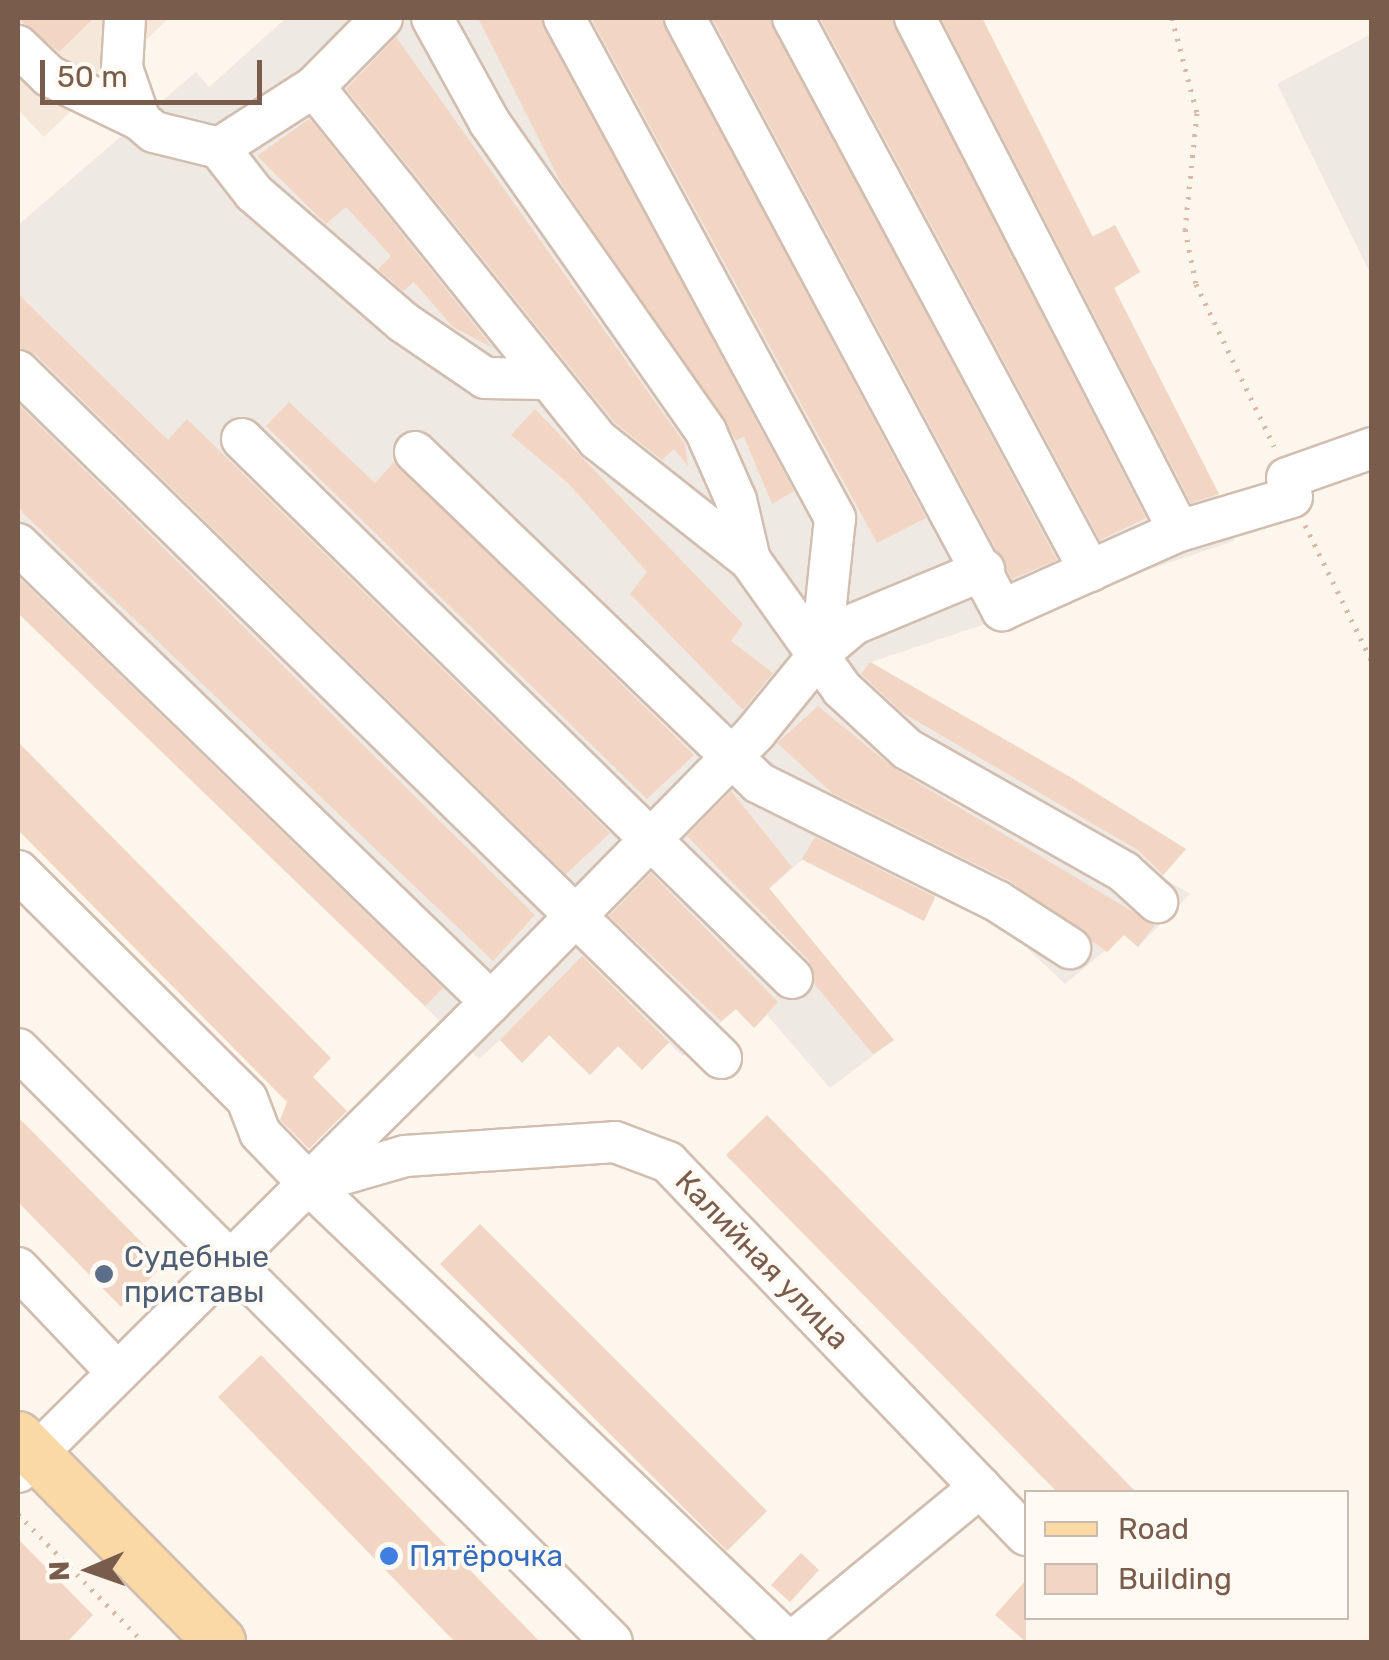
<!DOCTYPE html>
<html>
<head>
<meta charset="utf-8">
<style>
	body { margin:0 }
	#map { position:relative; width:1389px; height:1660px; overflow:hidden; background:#fdf6ec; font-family:Rubik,sans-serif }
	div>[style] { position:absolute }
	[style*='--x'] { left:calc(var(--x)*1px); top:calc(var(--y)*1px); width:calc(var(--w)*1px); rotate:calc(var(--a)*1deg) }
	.residential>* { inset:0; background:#f5e8da }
	.industrial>* { inset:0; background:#efe9e4 }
	.building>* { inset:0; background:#f3d5c3 }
	.path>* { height:5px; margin-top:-2.5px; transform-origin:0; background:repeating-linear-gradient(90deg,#d9b8a5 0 2.5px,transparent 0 10.5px) }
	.roads { filter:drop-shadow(2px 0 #d1beb0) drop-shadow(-2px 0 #d1beb0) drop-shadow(0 2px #d1beb0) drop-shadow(0 -2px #d1beb0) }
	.minor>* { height:40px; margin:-20px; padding:0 20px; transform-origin:20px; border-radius:20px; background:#fff }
	.major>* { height:50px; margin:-25px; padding:0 25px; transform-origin:25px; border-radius:25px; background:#fbd9a5 }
	.dots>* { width:28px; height:28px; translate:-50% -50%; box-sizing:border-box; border:5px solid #fffaf3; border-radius:50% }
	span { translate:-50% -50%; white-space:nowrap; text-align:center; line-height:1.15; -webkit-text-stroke:8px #fffaf3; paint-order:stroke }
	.service-label { font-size:30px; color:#4e5e75 }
	.left { translate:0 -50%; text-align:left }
	.street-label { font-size:30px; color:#7a5c4d }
	.shop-label { font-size:30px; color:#366cbe }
	.frame { position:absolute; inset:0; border:20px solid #7a5c4d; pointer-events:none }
	.legend { position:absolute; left:1024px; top:1490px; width:325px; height:130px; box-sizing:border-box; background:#fffaf3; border:2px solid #cabbb1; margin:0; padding:12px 18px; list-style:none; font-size:30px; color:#7a5c4d }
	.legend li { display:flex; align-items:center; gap:20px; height:50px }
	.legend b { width:50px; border:2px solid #cabbb1 }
	.north { position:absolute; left:40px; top:1520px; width:100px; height:100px; -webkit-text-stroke:8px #fffaf3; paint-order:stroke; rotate:268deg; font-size:28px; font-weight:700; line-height:40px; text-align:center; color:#7a5c4d }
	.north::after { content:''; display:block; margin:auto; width:35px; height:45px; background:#7a5c4d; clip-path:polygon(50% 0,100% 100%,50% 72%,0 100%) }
	.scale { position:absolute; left:40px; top:60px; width:222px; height:45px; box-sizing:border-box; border:5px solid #7a5c4d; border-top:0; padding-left:12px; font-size:30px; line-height:35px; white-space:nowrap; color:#7a5c4d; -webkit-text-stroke:8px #fffaf3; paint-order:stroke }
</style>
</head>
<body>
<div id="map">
	<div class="residential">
		<div style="clip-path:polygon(18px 18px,169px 18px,44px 137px,18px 110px)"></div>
	</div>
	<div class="industrial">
		<div style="clip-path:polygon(286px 18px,982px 18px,1092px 236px,1115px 225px,1140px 272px,1114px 288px,1222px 502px,1234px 541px,871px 662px,1186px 849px,1162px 877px,1190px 894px,1138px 947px,1124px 935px,1065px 984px,1005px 927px,937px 892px,924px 921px,802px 860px,765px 893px,894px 1040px,830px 1088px,767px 1015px,754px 1028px,736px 1009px,683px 1056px,669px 1043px,642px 1070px,618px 1046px,590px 1075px,568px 1054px,599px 1022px,581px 1004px,522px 1063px,500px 1040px,479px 1059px,18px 613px,18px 225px,196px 72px,209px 87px)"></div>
		<div style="clip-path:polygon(1371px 34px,1371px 275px,1277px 84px)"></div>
	</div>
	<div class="building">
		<div style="clip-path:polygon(18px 18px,94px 18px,59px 52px)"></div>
		<div style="clip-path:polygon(478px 18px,540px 18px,794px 491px,772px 504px,744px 437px,736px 440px,561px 183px)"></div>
		<div style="clip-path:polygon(591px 18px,661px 18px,926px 518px,877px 543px)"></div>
		<div style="clip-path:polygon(712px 18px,769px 18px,1057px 560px,1012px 579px)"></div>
		<div style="clip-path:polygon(820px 18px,891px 18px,1146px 518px,1100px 540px)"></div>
		<div style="clip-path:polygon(941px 18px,982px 18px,1093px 237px,1115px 225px,1140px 272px,1114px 288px,1219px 494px,1191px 503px)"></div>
		<div style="clip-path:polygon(396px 37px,685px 444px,688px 466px,674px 449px,662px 460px,615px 423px,346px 89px)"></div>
		<div style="clip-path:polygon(309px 119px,318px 129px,493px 348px,453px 327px,414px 282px,403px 291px,378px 269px,391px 256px,346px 207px,326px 224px,257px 156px)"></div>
		<div style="clip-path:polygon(18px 294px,168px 440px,187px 419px,610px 833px,566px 874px,35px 354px,18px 348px)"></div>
		<div style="clip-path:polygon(289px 402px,375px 483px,394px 462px,694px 755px,647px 799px,266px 426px)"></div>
		<div style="clip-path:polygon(18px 404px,535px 915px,493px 961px,24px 514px,18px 506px)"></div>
		<div style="clip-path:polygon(535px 409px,743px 624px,731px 641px,773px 673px,743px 710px,630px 594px,647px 572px,569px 484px,511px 435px)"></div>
		<div style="clip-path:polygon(18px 577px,443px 988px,425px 1006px,18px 613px)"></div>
		<div style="clip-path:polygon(870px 662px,1072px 778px,1186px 849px,1163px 875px,1138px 850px,903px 713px,861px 674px)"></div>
		<div style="clip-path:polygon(818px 706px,895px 769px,1155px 925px,1138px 947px,1124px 935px,1107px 952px,1010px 881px,832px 793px,777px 743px)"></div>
		<div style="clip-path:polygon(18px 742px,331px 1058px,313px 1077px,347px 1111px,309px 1149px,280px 1120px,287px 1102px,18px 830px)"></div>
		<div style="clip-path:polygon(731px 791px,792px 867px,769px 888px,894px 1040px,873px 1054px,815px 985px,809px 961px,687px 836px)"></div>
		<div style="clip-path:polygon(815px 837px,935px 897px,924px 921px,802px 859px)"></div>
		<div style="clip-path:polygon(651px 873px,778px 1002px,754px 1028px,736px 1009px,721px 1021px,609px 916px)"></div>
		<div style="clip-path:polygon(582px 956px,669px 1042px,642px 1070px,618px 1046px,590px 1075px,549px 1035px,522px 1063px,500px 1040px)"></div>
		<div style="clip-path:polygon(767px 1115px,1136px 1492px,1057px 1492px,726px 1155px)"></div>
		<div style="clip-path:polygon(18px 1117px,164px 1265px,121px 1307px,18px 1202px)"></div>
		<div style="clip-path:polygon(480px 1224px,767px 1511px,727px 1551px,440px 1264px)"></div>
		<div style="clip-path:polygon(261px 1355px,540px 1642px,455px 1642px,218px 1397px)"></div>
		<div style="clip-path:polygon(18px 1539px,93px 1615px,67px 1642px,18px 1642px)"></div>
		<div style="clip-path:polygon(801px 1553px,819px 1570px,790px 1602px,771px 1585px)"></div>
		<div style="clip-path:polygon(1026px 1580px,1026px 1642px,995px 1615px)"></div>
	</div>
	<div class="path">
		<div style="--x:1172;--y:18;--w:98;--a:75.3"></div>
		<div style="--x:1197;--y:113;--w:117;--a:95.9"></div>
		<div style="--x:1185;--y:229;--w:56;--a:78.7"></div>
		<div style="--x:1196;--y:284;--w:180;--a:64.3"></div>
		<div style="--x:1305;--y:525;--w:153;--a:63.9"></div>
		<div style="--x:18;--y:1514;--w:179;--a:45.7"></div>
	</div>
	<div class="roads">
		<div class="minor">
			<div style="--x:125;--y:18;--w:50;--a:93.4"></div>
			<div style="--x:122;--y:68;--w:55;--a:70.9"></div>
			<div style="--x:140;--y:120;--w:18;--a:41"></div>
			<div style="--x:154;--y:132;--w:67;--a:13.8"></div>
			<div style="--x:219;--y:148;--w:113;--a:-32.7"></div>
			<div style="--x:382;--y:18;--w:97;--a:134.6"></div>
			<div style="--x:314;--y:87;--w:453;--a:51.2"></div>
			<div style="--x:598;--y:440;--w:194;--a:38.3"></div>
			<div style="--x:750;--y:560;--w:158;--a:54.5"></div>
			<div style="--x:842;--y:689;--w:88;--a:42.7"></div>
			<div style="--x:907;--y:749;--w:249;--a:29.5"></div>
			<div style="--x:1124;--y:872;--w:45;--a:42.3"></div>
			<div style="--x:432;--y:18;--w:120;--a:61.1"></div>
			<div style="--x:490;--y:123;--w:377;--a:55"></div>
			<div style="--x:706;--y:432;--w:74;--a:66.2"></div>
			<div style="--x:736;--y:500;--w:62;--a:76.9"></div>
			<div style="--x:564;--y:18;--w:569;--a:61.54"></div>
			<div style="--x:835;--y:518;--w:135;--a:96"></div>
			<div style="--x:685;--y:18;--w:672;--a:61.83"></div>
			<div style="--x:1002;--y:610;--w:194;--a:-24.1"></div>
			<div style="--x:1179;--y:531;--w:577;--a:-117.23"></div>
			<div style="--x:793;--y:18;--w:628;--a:61.76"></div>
			<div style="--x:18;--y:46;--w:43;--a:44.1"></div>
			<div style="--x:49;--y:76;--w:101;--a:25.8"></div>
			<div style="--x:219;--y:148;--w:57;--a:52.1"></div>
			<div style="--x:254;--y:193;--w:197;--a:40.9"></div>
			<div style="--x:403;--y:322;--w:99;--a:34.3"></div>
			<div style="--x:485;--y:378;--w:63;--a:0.9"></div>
			<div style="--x:18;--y:371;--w:983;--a:44.34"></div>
			<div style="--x:242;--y:439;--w:770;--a:44.42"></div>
			<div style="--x:415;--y:452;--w:477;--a:43.9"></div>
			<div style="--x:759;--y:783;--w:266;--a:26.4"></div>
			<div style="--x:997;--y:901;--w:87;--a:32.8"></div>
			<div style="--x:1287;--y:478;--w:90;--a:-19.4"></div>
			<div style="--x:1179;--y:531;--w:118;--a:-16.7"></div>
			<div style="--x:18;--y:544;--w:658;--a:44.08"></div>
			<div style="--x:18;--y:871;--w:323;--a:44.9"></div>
			<div style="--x:247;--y:1099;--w:36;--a:69"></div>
			<div style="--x:260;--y:1133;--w:71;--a:46.1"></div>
			<div style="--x:309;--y:1184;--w:663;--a:43.72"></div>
			<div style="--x:18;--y:1049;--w:839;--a:44.95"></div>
			<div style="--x:312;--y:1183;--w:97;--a:-16.2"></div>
			<div style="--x:405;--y:1156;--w:210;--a:-3.8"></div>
			<div style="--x:615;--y:1142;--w:57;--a:20.7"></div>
			<div style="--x:668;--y:1162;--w:517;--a:46.18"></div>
			<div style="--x:18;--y:1268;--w:144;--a:46.4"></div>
			<div style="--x:18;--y:1472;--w:667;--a:-44.82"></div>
			<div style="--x:491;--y:1002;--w:377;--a:-45.5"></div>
			<div style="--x:755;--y:733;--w:104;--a:-50.8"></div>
			<div style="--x:821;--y:652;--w:43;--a:-40.3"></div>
			<div style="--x:854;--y:624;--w:141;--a:-22.6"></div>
			<div style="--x:792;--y:1642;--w:244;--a:-39.5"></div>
		</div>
		<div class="major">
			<div style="--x:18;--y:1437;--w:288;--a:45.4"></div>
		</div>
	</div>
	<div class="dots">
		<div style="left:104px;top:1274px;background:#5c6f8a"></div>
		<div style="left:389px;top:1556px;background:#3f7fe0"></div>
	</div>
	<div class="service-label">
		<span class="left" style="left:124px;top:1274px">Судебные<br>приставы</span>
	</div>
	<div class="street-label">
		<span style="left:762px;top:1260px;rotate:46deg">Калийная улица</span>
	</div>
	<div class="shop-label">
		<span class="left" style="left:409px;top:1556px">Пятёрочка</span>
	</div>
	<div class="frame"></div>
	<ul class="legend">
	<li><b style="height:12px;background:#fbd9a5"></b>Road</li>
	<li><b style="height:28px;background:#f3d5c3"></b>Building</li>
	</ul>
	<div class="north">N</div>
	<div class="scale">50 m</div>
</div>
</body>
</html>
